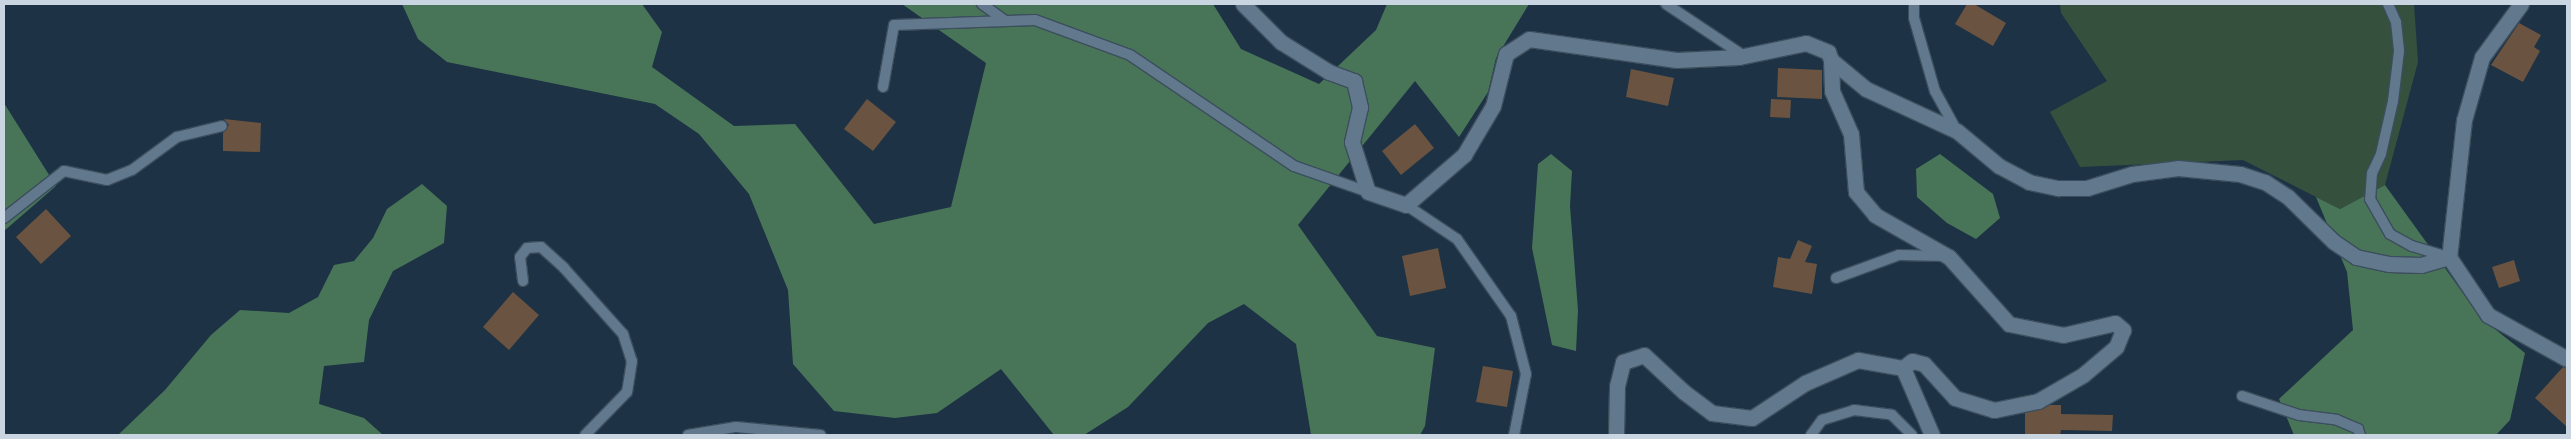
<!DOCTYPE html>
<html>
<head>
<meta charset="utf-8">
<style>
	body { margin:0 }
	#map { position:relative; width:2571px; height:439px; overflow:hidden; background:#1d3244; font-family:Roboto,sans-serif }
	div>[style] { position:absolute }
	[style*='--x'] { left:calc(var(--x)*1px); top:calc(var(--y)*1px); width:calc(var(--w)*1px); rotate:calc(var(--a)*1deg) }
	.green>* { inset:0; background:#35513e }
	.forest>* { inset:0; background:#487557 }
	.building>* { inset:0; background:#6a5340 }
	.roads { filter:drop-shadow(1px 0 #3c4e5d) drop-shadow(-1px 0 #3c4e5d) drop-shadow(0 1px #3c4e5d) drop-shadow(0 -1px #3c4e5d) }
	.lane>* { height:10px; margin:-5px; padding:0 5px; transform-origin:5px; border-radius:5px; background:#61788d }
	.street>* { height:15px; margin:-7.5px; padding:0 7.5px; transform-origin:7.5px; border-radius:7.5px; background:#61788d }
	span { translate:-50% -50%; white-space:nowrap; text-align:center; line-height:1.15; -webkit-text-stroke:4px #101921; paint-order:stroke }
	.frame { position:absolute; inset:0; border:5px solid #c9d5e1; pointer-events:none }
</style>
</head>
<body>
<div id="map">
	<div class="green">
		<div style="clip-path:polygon(2060px 4px,2414px 4px,2418px 62px,2385px 185px,2340px 209px,2243px 160px,2080px 167px,2050px 112px,2107px 81px,2061px 13px)"></div>
	</div>
	<div class="forest">
		<div style="clip-path:polygon(402px 4px,642px 4px,662px 32px,652px 67px,734px 126px,795px 124px,874px 224px,951px 207px,986px 63px,902px 4px,1213px 4px,1241px 49px,1319px 84px,1376px 30px,1387px 4px,1529px 4px,1496px 58px,1488px 92px,1459px 137px,1415px 81px,1298px 225px,1377px 336px,1435px 348px,1425px 426px,1420px 435px,1311px 435px,1296px 344px,1244px 304px,1208px 323px,1128px 407px,1084px 435px,1054px 435px,1001px 369px,937px 413px,895px 418px,834px 411px,793px 364px,788px 290px,749px 194px,699px 134px,655px 104px,447px 62px,418px 39px)"></div>
		<div style="clip-path:polygon(4px 103px,56px 186px,4px 231px)"></div>
		<div style="clip-path:polygon(1551px 154px,1572px 171px,1570px 206px,1578px 310px,1576px 351px,1552px 345px,1532px 248px,1538px 164px)"></div>
		<div style="clip-path:polygon(1940px 154px,1993px 194px,2000px 218px,1976px 239px,1947px 223px,1917px 197px,1916px 169px)"></div>
		<div style="clip-path:polygon(422px 184px,447px 206px,444px 243px,393px 271px,369px 320px,364px 362px,324px 366px,319px 404px,364px 418px,383px 435px,118px 435px,165px 390px,211px 335px,240px 310px,289px 313px,318px 297px,334px 265px,354px 261px,373px 238px,387px 209px)"></div>
		<div style="clip-path:polygon(2385px 185px,2481px 318px,2525px 353px,2510px 420px,2496px 435px,2294px 435px,2279px 399px,2353px 330px,2347px 272px,2316px 197px,2340px 209px)"></div>
	</div>
	<div class="building">
		<div style="clip-path:polygon(1967px 4px,1974px 4px,2006px 23px,1993px 46px,1955px 24px)"></div>
		<div style="clip-path:polygon(2519px 23px,2541px 35px,2534px 47px,2540px 51px,2523px 82px,2491px 65px)"></div>
		<div style="clip-path:polygon(1778px 68px,1822px 70px,1822px 99px,1777px 97px)"></div>
		<div style="clip-path:polygon(1631px 69px,1674px 78px,1668px 106px,1626px 97px)"></div>
		<div style="clip-path:polygon(867px 99px,896px 122px,873px 151px,844px 129px)"></div>
		<div style="clip-path:polygon(1771px 99px,1791px 100px,1790px 118px,1770px 117px)"></div>
		<div style="clip-path:polygon(224px 119px,261px 123px,260px 152px,223px 151px,223px 133px,229px 125px)"></div>
		<div style="clip-path:polygon(1415px 124px,1434px 148px,1401px 175px,1382px 151px)"></div>
		<div style="clip-path:polygon(46px 209px,71px 236px,41px 264px,16px 237px)"></div>
		<div style="clip-path:polygon(1798px 240px,1812px 246px,1805px 262px,1817px 264px,1812px 294px,1773px 287px,1778px 257px,1790px 259px)"></div>
		<div style="clip-path:polygon(1438px 248px,1446px 288px,1410px 296px,1402px 256px)"></div>
		<div style="clip-path:polygon(2514px 260px,2520px 281px,2499px 288px,2492px 267px)"></div>
		<div style="clip-path:polygon(513px 292px,539px 315px,509px 350px,483px 327px)"></div>
		<div style="clip-path:polygon(1483px 366px,1513px 371px,1507px 407px,1476px 402px)"></div>
		<div style="clip-path:polygon(2563px 367px,2567px 368px,2567px 427px,2535px 398px)"></div>
		<div style="clip-path:polygon(2050px 405px,2061px 405px,2061px 414px,2113px 415px,2112px 431px,2061px 430px,2060px 435px,2025px 435px,2025px 413px)"></div>
	</div>
	<div class="roads">
		<div class="lane">
			<div style="--x:982;--y:4;--w:29;--a:36"></div>
			<div style="--x:1666;--y:4;--w:94;--a:33.7"></div>
			<div style="--x:1914;--y:4;--w:14;--a:90"></div>
			<div style="--x:1914;--y:18;--w:76;--a:74"></div>
			<div style="--x:1935;--y:91;--w:46;--a:61.2"></div>
			<div style="--x:2388;--y:4;--w:20;--a:66"></div>
			<div style="--x:2396;--y:22;--w:29;--a:84"></div>
			<div style="--x:2399;--y:51;--w:50;--a:96.8"></div>
			<div style="--x:2393;--y:101;--w:54;--a:102.8"></div>
			<div style="--x:2381;--y:154;--w:21;--a:115"></div>
			<div style="--x:2372;--y:173;--w:26;--a:94"></div>
			<div style="--x:2370;--y:199;--w:40;--a:60.3"></div>
			<div style="--x:2390;--y:234;--w:25;--a:29"></div>
			<div style="--x:2412;--y:246;--w:38;--a:17"></div>
			<div style="--x:883;--y:87;--w:63;--a:-79.9"></div>
			<div style="--x:894;--y:25;--w:141;--a:-2"></div>
			<div style="--x:1035;--y:20;--w:101;--a:20.2"></div>
			<div style="--x:1130;--y:55;--w:198;--a:34.1"></div>
			<div style="--x:1294;--y:166;--w:78;--a:19.4"></div>
			<div style="--x:1406;--y:205;--w:61;--a:33.7"></div>
			<div style="--x:1457;--y:239;--w:94;--a:55"></div>
			<div style="--x:1511;--y:316;--w:60;--a:75.5"></div>
			<div style="--x:1526;--y:374;--w:62;--a:101.1"></div>
			<div style="--x:4;--y:218;--w:76;--a:-38.1"></div>
			<div style="--x:64;--y:171;--w:44;--a:11.8"></div>
			<div style="--x:107;--y:180;--w:27;--a:-22"></div>
			<div style="--x:132;--y:170;--w:56;--a:-36.3"></div>
			<div style="--x:177;--y:137;--w:46;--a:-13.7"></div>
			<div style="--x:1836;--y:278;--w:67;--a:-20.1"></div>
			<div style="--x:1899;--y:255;--w:47;--a:1.2"></div>
			<div style="--x:523;--y:281;--w:24;--a:-97"></div>
			<div style="--x:520;--y:257;--w:11;--a:-52"></div>
			<div style="--x:527;--y:248;--w:14;--a:-4"></div>
			<div style="--x:541;--y:247;--w:31;--a:42"></div>
			<div style="--x:564;--y:268;--w:89;--a:48.2"></div>
			<div style="--x:623;--y:334;--w:28;--a:72"></div>
			<div style="--x:632;--y:361;--w:31;--a:99"></div>
			<div style="--x:627;--y:392;--w:60;--a:134.3"></div>
			<div style="--x:2242;--y:396;--w:60;--a:18.4"></div>
			<div style="--x:2299;--y:415;--w:38;--a:7"></div>
			<div style="--x:2337;--y:420;--w:23;--a:23"></div>
			<div style="--x:2358;--y:429;--w:6;--a:72"></div>
			<div style="--x:688;--y:435;--w:49;--a:-9.5"></div>
			<div style="--x:736;--y:427;--w:85;--a:5.4"></div>
			<div style="--x:1811;--y:435;--w:19;--a:-54"></div>
			<div style="--x:1822;--y:420;--w:34;--a:-17"></div>
			<div style="--x:1854;--y:410;--w:38;--a:7"></div>
			<div style="--x:1892;--y:415;--w:28;--a:45"></div>
		</div>
		<div class="street">
			<div style="--x:1243;--y:4;--w:54;--a:45"></div>
			<div style="--x:1281;--y:42;--w:57;--a:32"></div>
			<div style="--x:1329;--y:72;--w:27;--a:20"></div>
			<div style="--x:1354;--y:81;--w:27;--a:77"></div>
			<div style="--x:1360;--y:107;--w:36;--a:103"></div>
			<div style="--x:1352;--y:142;--w:52;--a:72.3"></div>
			<div style="--x:1368;--y:192;--w:40;--a:18.9"></div>
			<div style="--x:1406;--y:205;--w:77;--a:-40.8"></div>
			<div style="--x:1464;--y:155;--w:57;--a:-59.4"></div>
			<div style="--x:1493;--y:106;--w:54;--a:-76"></div>
			<div style="--x:1506;--y:54;--w:27;--a:-33"></div>
			<div style="--x:1529;--y:39;--w:149;--a:8.1"></div>
			<div style="--x:1677;--y:60;--w:62;--a:-2.8"></div>
			<div style="--x:1739;--y:57;--w:68;--a:-11.8"></div>
			<div style="--x:1806;--y:43;--w:24;--a:22"></div>
			<div style="--x:1828;--y:52;--w:9;--a:69"></div>
			<div style="--x:1831;--y:60;--w:31;--a:88"></div>
			<div style="--x:1832;--y:91;--w:47;--a:66.2"></div>
			<div style="--x:1851;--y:134;--w:58;--a:85.1"></div>
			<div style="--x:1856;--y:192;--w:30;--a:50"></div>
			<div style="--x:1875;--y:215;--w:85;--a:29.6"></div>
			<div style="--x:1949;--y:257;--w:90;--a:48.2"></div>
			<div style="--x:2009;--y:324;--w:55;--a:11.5"></div>
			<div style="--x:2063;--y:335;--w:53;--a:-13"></div>
			<div style="--x:2115;--y:323;--w:11;--a:41"></div>
			<div style="--x:2123;--y:330;--w:18;--a:112"></div>
			<div style="--x:2116;--y:347;--w:43;--a:139.7"></div>
			<div style="--x:2083;--y:375;--w:52;--a:150"></div>
			<div style="--x:2038;--y:401;--w:45;--a:168.4"></div>
			<div style="--x:1994;--y:410;--w:41;--a:-162.9"></div>
			<div style="--x:1955;--y:398;--w:46;--a:-132.4"></div>
			<div style="--x:1924;--y:364;--w:12;--a:-166"></div>
			<div style="--x:1912;--y:361;--w:11;--a:142"></div>
			<div style="--x:1903;--y:368;--w:73;--a:66.6"></div>
			<div style="--x:2521;--y:4;--w:66;--a:126.3"></div>
			<div style="--x:2482;--y:57;--w:66;--a:105.9"></div>
			<div style="--x:2464;--y:120;--w:138;--a:96.2"></div>
			<div style="--x:2449;--y:257;--w:70;--a:56.1"></div>
			<div style="--x:2488;--y:315;--w:90;--a:29.1"></div>
			<div style="--x:1831;--y:60;--w:45;--a:39.6"></div>
			<div style="--x:1866;--y:89;--w:100;--a:24.8"></div>
			<div style="--x:1957;--y:131;--w:55;--a:39.8"></div>
			<div style="--x:1999;--y:166;--w:34;--a:28"></div>
			<div style="--x:2029;--y:182;--w:30;--a:12"></div>
			<div style="--x:2058;--y:188;--w:29;--a:0"></div>
			<div style="--x:2087;--y:188;--w:47;--a:-17.3"></div>
			<div style="--x:2132;--y:174;--w:46;--a:-7.4"></div>
			<div style="--x:2178;--y:168;--w:62;--a:5.5"></div>
			<div style="--x:2240;--y:174;--w:26;--a:18"></div>
			<div style="--x:2265;--y:182;--w:27;--a:33"></div>
			<div style="--x:2288;--y:197;--w:64;--a:44.4"></div>
			<div style="--x:2334;--y:242;--w:27;--a:34"></div>
			<div style="--x:2356;--y:257;--w:34;--a:12"></div>
			<div style="--x:2389;--y:264;--w:32;--a:2"></div>
			<div style="--x:2421;--y:265;--w:29;--a:-16"></div>
			<div style="--x:1616;--y:435;--w:49;--a:-88.8"></div>
			<div style="--x:1617;--y:386;--w:25;--a:-76"></div>
			<div style="--x:1623;--y:362;--w:22;--a:-18"></div>
			<div style="--x:1644;--y:355;--w:54;--a:42.8"></div>
			<div style="--x:1684;--y:392;--w:35;--a:37"></div>
			<div style="--x:1712;--y:413;--w:40;--a:7.1"></div>
			<div style="--x:1752;--y:418;--w:64;--a:-33.4"></div>
			<div style="--x:1805;--y:383;--w:58;--a:-23.5"></div>
			<div style="--x:1858;--y:360;--w:46;--a:10.1"></div>
		</div>
	</div>
	<div class="frame"></div>
</div>
</body>
</html>
